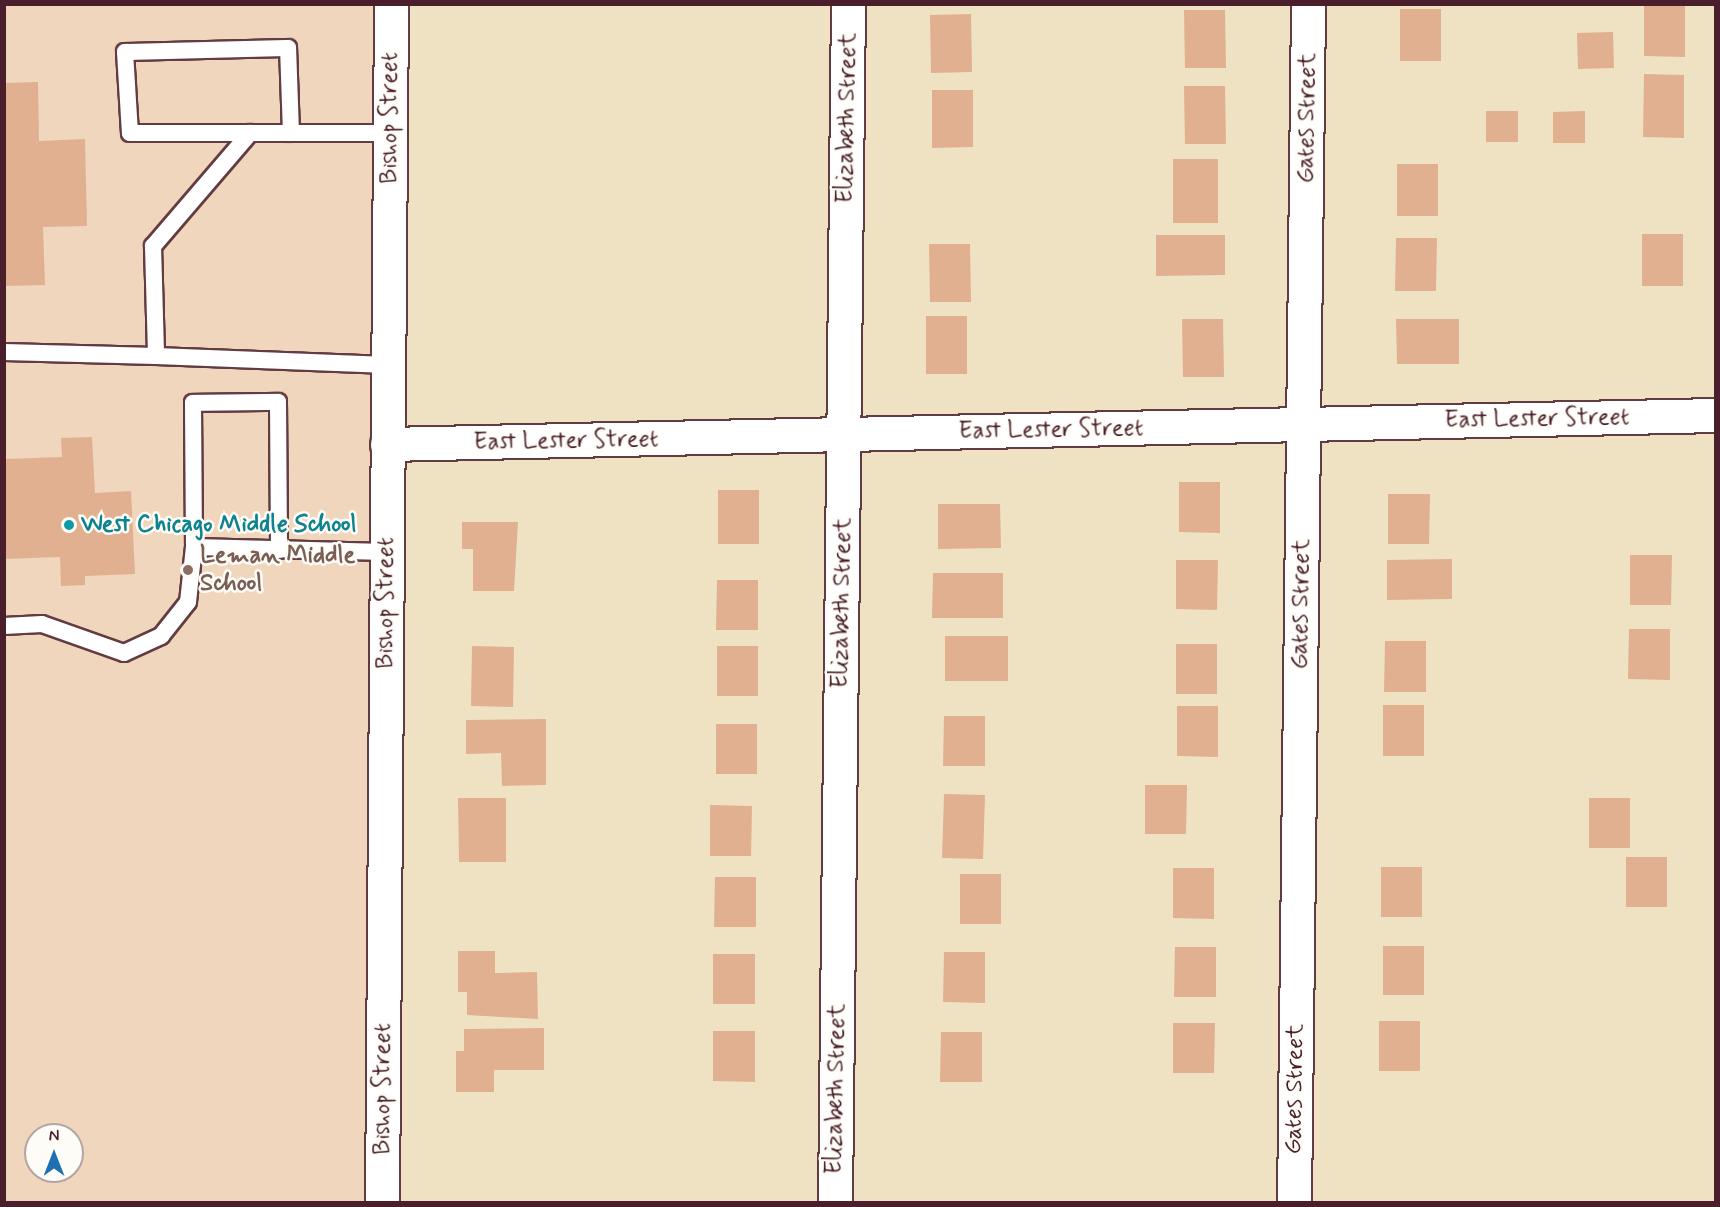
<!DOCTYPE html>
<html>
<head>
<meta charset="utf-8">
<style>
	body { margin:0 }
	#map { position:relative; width:1720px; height:1207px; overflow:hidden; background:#efe2c3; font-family:Mynerve,sans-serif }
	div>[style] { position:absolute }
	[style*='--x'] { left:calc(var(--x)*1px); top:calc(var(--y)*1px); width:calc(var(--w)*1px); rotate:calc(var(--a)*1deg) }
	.built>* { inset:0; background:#f0d6bc }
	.building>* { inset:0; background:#e0b091 }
	.roads { filter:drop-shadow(2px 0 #633c42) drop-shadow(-2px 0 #633c42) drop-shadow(0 2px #633c42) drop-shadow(0 -2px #633c42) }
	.lane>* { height:16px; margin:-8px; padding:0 8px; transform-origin:8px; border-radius:8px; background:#fff }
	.street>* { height:33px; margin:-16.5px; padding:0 16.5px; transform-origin:16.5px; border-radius:16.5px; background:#fff }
	.dots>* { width:16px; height:16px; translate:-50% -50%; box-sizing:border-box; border:3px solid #fdfcf7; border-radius:50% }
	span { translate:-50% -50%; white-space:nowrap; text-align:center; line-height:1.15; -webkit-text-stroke:5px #fdfcf7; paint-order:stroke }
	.street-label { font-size:24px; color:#4a1f2b }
	.culture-label { font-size:24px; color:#0d838f; font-weight:700 }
	.left { translate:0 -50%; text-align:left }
	.education-label { font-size:24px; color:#785e54; font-weight:700 }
	.frame { position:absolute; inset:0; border:6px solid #4a1f2b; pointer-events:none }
	.north { position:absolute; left:24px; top:1123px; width:60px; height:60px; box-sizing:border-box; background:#fdfcf7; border:2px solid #b5a4a5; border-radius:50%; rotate:0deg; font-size:16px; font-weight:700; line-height:24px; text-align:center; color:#4a1f2b }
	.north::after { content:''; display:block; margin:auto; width:21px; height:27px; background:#1f6fb2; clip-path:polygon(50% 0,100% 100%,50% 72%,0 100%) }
</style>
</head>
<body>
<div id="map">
	<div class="built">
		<div style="clip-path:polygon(evenodd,5px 5px,377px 5px,365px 1202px,5px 1202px,5px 5px,36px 1135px,72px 1135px,72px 1171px,36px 1171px,36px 1135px)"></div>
	</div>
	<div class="building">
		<div style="clip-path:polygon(1644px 4px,1685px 4px,1685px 57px,1644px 56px)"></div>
		<div style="clip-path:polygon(1400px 9px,1441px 9px,1441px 61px,1400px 61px)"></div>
		<div style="clip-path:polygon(1184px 10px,1225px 10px,1226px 68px,1185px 68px)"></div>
		<div style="clip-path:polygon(971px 14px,972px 72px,931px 73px,930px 15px)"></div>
		<div style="clip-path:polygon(1613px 32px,1614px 68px,1578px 69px,1577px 33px)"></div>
		<div style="clip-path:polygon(1644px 74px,1684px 75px,1684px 138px,1643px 137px)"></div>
		<div style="clip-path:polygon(38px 82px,39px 141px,85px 139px,87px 226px,43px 227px,45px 285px,4px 286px,4px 83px)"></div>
		<div style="clip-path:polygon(1184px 86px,1225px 86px,1226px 144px,1185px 144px)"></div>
		<div style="clip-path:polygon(932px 90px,973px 90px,973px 147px,932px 148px)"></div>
		<div style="clip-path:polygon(1486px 111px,1518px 111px,1518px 142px,1486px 142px)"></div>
		<div style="clip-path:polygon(1585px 111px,1585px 143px,1553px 143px,1553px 112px)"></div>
		<div style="clip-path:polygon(1173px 159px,1218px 159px,1218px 223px,1173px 223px)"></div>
		<div style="clip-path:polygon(1397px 164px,1438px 164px,1438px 216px,1397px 216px)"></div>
		<div style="clip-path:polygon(1642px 234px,1683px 234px,1683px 286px,1642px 286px)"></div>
		<div style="clip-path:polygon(1156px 235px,1225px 235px,1225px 275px,1156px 276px)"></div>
		<div style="clip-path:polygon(1396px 238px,1437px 238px,1436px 291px,1395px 291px)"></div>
		<div style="clip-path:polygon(929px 244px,970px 244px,971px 302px,930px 302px)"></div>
		<div style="clip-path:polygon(926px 316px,967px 316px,967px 374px,926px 374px)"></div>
		<div style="clip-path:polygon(1182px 319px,1223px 319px,1224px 377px,1183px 377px)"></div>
		<div style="clip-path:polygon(1396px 319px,1459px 319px,1459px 364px,1397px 364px)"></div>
		<div style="clip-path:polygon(92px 437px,95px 493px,131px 491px,135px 574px,85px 576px,85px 585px,61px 586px,60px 557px,4px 559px,4px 459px,62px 457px,61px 438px)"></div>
		<div style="clip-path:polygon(1179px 482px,1220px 482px,1220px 533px,1179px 532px)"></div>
		<div style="clip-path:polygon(718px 490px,759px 490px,759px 544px,718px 544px)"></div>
		<div style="clip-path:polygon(1388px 494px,1430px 494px,1429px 544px,1388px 544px)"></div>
		<div style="clip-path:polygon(938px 504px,1000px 504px,1001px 548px,938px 549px)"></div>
		<div style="clip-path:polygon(462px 522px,518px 522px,514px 591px,473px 591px,473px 549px,462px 549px)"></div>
		<div style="clip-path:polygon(1630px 555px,1672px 555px,1671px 605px,1630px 605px)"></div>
		<div style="clip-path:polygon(1452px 559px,1452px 599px,1387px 600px,1387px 560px)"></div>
		<div style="clip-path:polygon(1176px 560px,1218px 560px,1217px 610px,1176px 609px)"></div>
		<div style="clip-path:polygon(933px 573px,1003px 573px,1003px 618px,932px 618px)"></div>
		<div style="clip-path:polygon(717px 580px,758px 580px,758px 630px,716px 630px)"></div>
		<div style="clip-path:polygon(1629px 629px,1670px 629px,1670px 680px,1628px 679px)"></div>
		<div style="clip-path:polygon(945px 636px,1008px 636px,1008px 681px,945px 681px)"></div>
		<div style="clip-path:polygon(1385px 641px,1426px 641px,1426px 692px,1384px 692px)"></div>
		<div style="clip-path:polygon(1176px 644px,1217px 644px,1217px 694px,1176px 694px)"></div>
		<div style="clip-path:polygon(472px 646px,514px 647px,513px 707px,471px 706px)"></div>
		<div style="clip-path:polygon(717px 646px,758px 646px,758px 696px,717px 696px)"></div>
		<div style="clip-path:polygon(1383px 705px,1424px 705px,1424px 756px,1383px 756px)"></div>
		<div style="clip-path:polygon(1177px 706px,1218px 706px,1218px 757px,1177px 756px)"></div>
		<div style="clip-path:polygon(944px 716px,985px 716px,985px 766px,943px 766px)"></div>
		<div style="clip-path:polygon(546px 719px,546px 785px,502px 786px,501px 753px,466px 754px,466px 720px)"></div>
		<div style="clip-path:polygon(716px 724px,757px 724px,757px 774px,716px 774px)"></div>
		<div style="clip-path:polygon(1145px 785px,1187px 785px,1186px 834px,1145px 834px)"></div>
		<div style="clip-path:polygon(944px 794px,985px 795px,983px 859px,942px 858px)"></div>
		<div style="clip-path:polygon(458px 798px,506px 798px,506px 862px,459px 862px)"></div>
		<div style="clip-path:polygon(1589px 798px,1630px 798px,1630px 848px,1589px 848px)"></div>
		<div style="clip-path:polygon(710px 805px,752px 806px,751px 856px,710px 856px)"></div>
		<div style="clip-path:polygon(1626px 857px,1667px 857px,1667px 907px,1626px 907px)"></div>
		<div style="clip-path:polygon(1381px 867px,1422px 867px,1422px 917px,1381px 917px)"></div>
		<div style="clip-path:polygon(1173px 868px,1214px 868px,1214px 919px,1173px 918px)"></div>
		<div style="clip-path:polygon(960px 874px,1001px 874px,1001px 924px,960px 924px)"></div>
		<div style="clip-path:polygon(715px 877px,756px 877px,756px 927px,714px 927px)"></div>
		<div style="clip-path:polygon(1383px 946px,1424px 946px,1424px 995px,1383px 995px)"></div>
		<div style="clip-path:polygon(1175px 947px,1216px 947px,1216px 997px,1174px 997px)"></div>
		<div style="clip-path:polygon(458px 951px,495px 951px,495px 973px,537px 972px,538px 1019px,467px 1015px,467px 992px,458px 992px)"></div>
		<div style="clip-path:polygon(944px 952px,985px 952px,985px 1003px,943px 1002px)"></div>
		<div style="clip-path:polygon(713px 954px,755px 954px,755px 1004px,713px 1004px)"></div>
		<div style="clip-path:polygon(1379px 1021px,1420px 1021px,1420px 1071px,1379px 1071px)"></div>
		<div style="clip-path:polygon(1173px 1023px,1215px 1023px,1214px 1073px,1173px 1073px)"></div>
		<div style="clip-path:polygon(544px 1028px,544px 1070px,494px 1070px,494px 1092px,456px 1092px,456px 1051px,464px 1051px,464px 1029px)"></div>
		<div style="clip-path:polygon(713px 1031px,755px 1031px,755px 1082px,713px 1081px)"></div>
		<div style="clip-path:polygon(941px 1032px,982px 1032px,982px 1082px,940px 1082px)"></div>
	</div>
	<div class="roads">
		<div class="lane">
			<div style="--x:250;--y:133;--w:149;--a:130.6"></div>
			<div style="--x:153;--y:246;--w:110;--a:88.4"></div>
			<div style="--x:156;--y:356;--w:232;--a:2.2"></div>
			<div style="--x:291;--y:133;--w:85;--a:-92"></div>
			<div style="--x:288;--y:48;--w:163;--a:178.6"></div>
			<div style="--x:125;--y:52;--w:81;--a:86.5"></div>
			<div style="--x:130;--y:133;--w:260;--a:0"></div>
			<div style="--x:4;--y:352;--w:152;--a:1.5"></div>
			<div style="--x:194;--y:547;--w:193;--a:1.5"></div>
			<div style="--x:4;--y:626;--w:38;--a:-3"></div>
			<div style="--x:42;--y:624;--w:87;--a:19.5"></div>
			<div style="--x:124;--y:653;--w:41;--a:-24.7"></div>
			<div style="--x:161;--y:636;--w:43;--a:-51.5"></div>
			<div style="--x:188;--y:602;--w:55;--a:-83.8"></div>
			<div style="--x:194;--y:547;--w:144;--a:-90.4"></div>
			<div style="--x:193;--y:403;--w:85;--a:-0.7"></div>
			<div style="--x:278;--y:402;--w:148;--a:89.6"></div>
		</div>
		<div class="street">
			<div style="--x:387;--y:444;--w:1329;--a:-1.25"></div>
			<div style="--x:382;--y:1202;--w:1198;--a:-89.57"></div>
			<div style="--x:835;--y:1202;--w:1198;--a:-89.38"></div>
			<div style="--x:1294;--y:1202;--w:1198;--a:-89.33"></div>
		</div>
	</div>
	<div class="dots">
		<div style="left:69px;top:525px;background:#0f9aa8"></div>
		<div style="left:188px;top:570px;background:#8d6e63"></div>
	</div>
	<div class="street-label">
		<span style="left:390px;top:118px;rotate:-90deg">Bishop Street</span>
		<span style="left:847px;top:118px;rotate:-89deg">Elizabeth Street</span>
		<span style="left:1307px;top:118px;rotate:-89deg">Gates Street</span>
		<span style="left:1537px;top:419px;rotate:-1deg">East Lester Street</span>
		<span style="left:1051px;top:430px;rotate:-1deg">East Lester Street</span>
		<span style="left:566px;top:441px;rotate:-1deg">East Lester Street</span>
		<span style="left:386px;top:603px;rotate:-90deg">Bishop Street</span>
		<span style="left:842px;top:603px;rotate:-89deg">Elizabeth Street</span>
		<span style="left:1301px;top:604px;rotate:-89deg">Gates Street</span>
		<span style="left:383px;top:1089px;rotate:-90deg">Bishop Street</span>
		<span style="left:836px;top:1089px;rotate:-89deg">Elizabeth Street</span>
		<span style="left:1295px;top:1089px;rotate:-89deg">Gates Street</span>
	</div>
	<div class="culture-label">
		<span class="left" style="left:81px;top:525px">West Chicago Middle School</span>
	</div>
	<div class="education-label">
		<span class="left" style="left:200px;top:570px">Leman Middle<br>School</span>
	</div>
	<div class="frame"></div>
	<div class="north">N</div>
</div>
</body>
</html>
